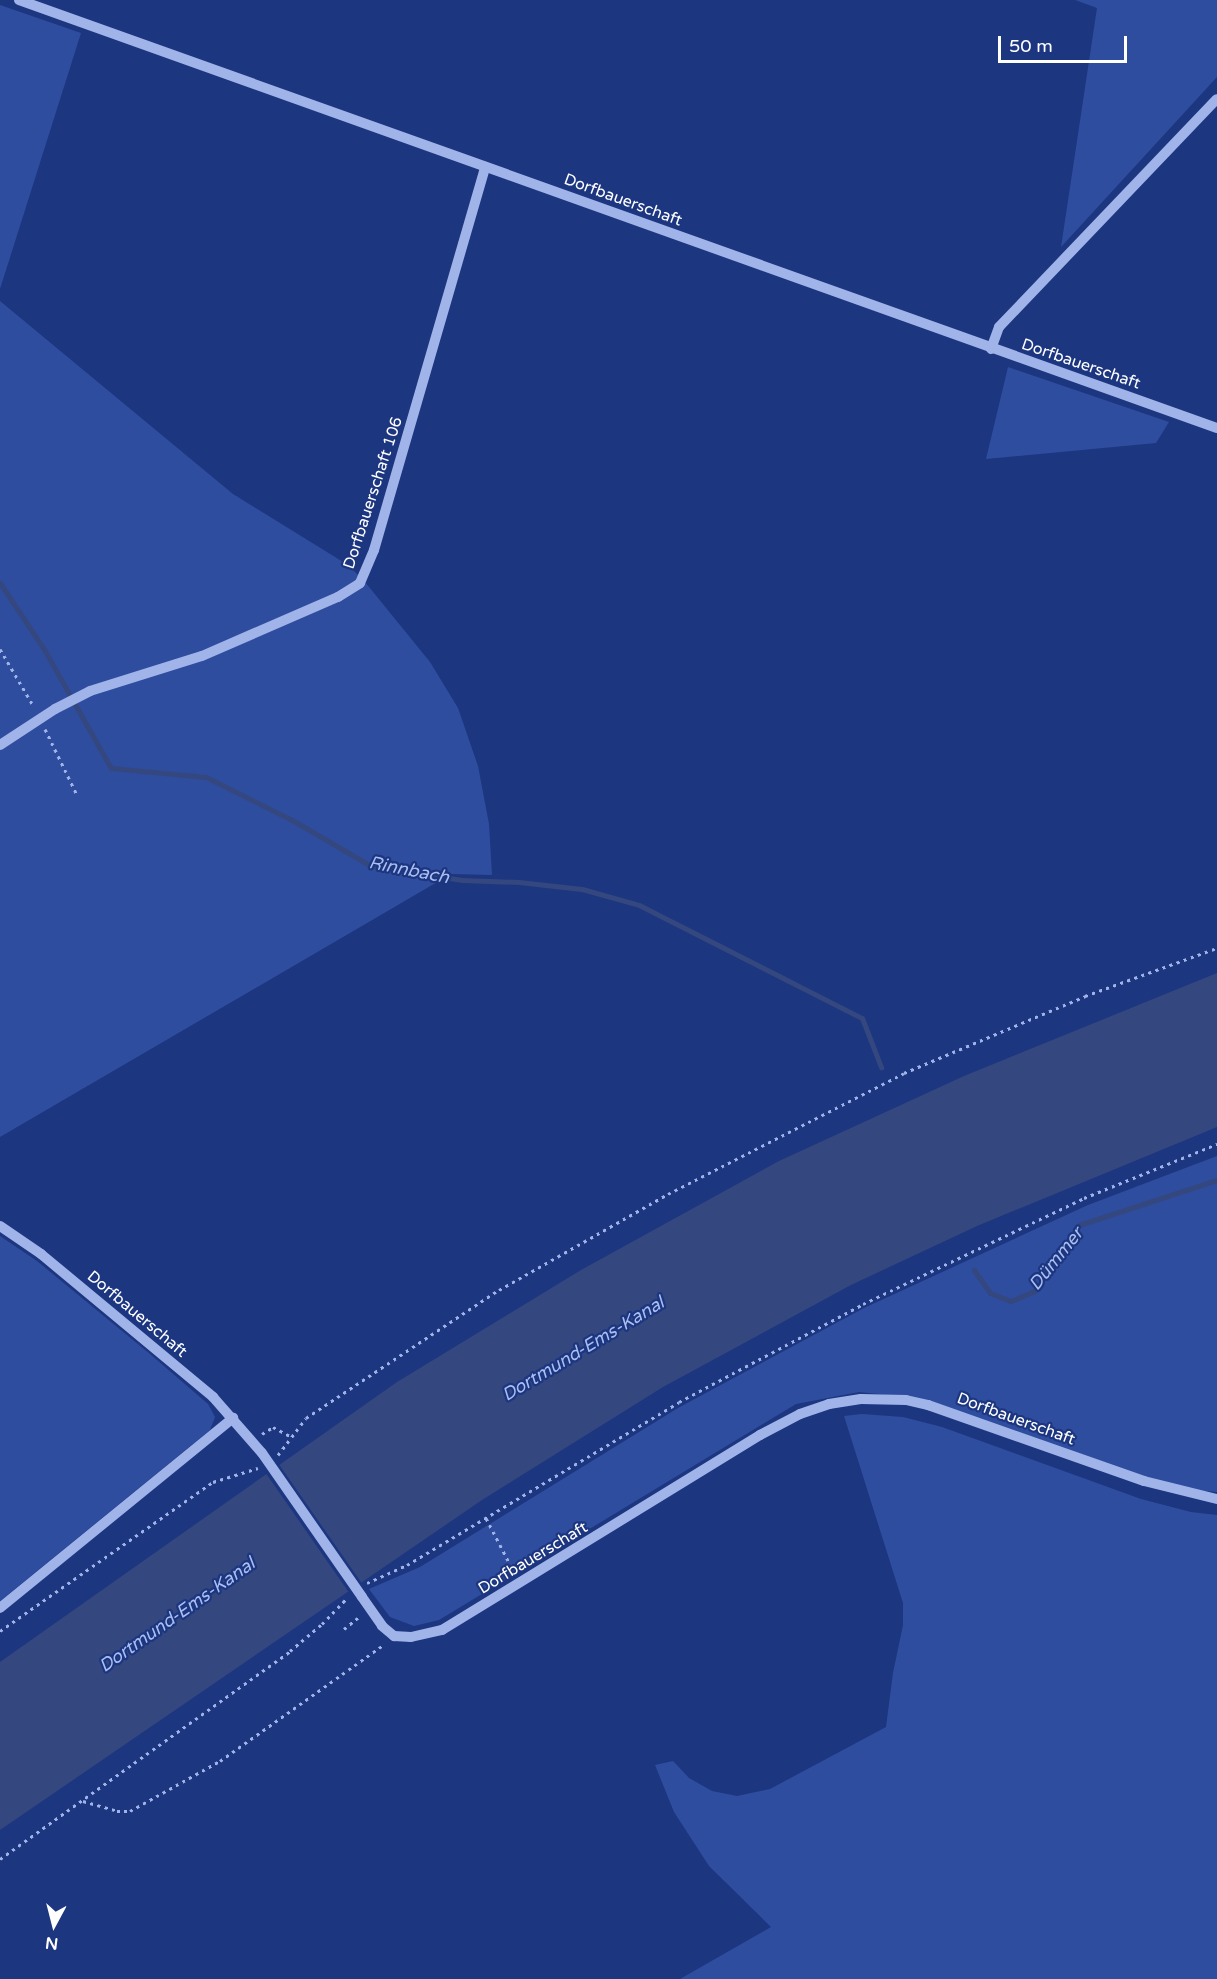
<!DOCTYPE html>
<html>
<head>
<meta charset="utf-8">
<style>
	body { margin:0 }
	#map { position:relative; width:1217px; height:1979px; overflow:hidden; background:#1c3680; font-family:"Varela Round",sans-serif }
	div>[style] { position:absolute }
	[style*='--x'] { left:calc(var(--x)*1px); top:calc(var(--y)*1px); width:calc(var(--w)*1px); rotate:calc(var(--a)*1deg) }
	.green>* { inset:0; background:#2f4d9f }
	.water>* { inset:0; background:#34477f }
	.pier>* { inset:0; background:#1c3680 }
	.stream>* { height:5px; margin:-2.5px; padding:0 2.5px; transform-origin:2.5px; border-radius:2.5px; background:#34477f }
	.path>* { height:3px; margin-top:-1.5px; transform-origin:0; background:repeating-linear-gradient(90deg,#a0b4ea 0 3px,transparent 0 7.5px) }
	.minor>* { height:10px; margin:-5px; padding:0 5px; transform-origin:5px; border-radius:5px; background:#a0b4ea }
	.minor-bridge>* { height:10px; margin:-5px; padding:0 5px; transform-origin:5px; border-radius:5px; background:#a0b4ea }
	span { translate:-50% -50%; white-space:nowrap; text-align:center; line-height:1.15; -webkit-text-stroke:4.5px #1c3680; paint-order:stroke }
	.street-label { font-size:16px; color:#fff }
	.water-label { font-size:18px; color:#abbef1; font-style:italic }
	.north { position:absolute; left:24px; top:1895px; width:60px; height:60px; -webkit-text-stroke:4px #1c3680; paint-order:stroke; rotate:187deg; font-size:16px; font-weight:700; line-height:24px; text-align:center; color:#fff }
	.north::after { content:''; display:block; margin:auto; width:21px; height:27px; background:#fff; clip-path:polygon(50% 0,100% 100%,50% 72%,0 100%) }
	.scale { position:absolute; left:998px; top:36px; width:129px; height:27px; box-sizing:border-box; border:3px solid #fff; border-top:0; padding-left:8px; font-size:18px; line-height:21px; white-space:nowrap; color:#fff; -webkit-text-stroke:4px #1c3680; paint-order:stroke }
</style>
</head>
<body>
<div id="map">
	<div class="green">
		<div style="clip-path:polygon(1075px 0,1217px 0,1217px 77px,1061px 247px,1097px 8px)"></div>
		<div style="clip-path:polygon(0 5px,81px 33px,0 289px)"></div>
		<div style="clip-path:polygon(0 301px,233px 494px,348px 565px,365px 582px,430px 662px,458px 708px,478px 766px,489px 824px,492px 875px,451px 874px,0 1137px)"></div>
		<div style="clip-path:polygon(1008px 367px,1169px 422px,1156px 443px,986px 459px)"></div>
		<div style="clip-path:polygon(1217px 1156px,1217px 1492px,1193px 1490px,1145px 1479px,907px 1397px,859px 1392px,796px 1404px,439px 1620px,414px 1626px,390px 1617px,369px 1589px,420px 1567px,678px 1408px,864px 1308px,1088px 1205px)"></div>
		<div style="clip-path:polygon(0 1236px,37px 1261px,150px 1354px,208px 1404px,215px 1417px,210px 1430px,0 1601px)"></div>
		<div style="clip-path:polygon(862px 1414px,903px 1417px,942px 1427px,1141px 1499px,1191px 1512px,1217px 1515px,1217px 1979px,680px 1979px,771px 1927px,709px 1866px,674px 1812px,655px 1765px,673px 1761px,689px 1778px,712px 1791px,737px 1796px,770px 1789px,886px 1727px,893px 1673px,903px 1625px,903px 1603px,844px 1416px)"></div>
	</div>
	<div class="water">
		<div style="clip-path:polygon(1217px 973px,1217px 1127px,977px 1226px,851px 1285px,663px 1387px,482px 1500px,0 1830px,0 1662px,397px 1382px,581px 1270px,779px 1161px,964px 1076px)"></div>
	</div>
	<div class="pier">
		<div style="clip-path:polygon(278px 1463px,363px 1585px,350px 1594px,265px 1472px)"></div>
	</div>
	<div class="stream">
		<div style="--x:0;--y:583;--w:82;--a:56.5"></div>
		<div style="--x:45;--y:651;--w:134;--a:60.6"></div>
		<div style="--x:111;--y:768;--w:95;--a:5.4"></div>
		<div style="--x:206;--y:777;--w:96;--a:26.6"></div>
		<div style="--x:292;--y:820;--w:91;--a:30.2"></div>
		<div style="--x:371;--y:866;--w:92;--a:8.7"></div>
		<div style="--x:462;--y:880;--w:57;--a:2"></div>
		<div style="--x:519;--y:882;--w:63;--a:6.3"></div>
		<div style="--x:582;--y:889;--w:59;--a:15.7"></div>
		<div style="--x:639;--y:905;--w:250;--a:26.9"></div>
		<div style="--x:862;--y:1018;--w:53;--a:68.8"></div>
		<div style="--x:974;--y:1270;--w:28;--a:55"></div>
		<div style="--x:990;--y:1293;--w:22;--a:21"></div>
		<div style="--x:1011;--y:1301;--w:26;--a:-23"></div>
		<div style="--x:1035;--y:1291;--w:79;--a:-56.3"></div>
		<div style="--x:1079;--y:1225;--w:145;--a:-18.1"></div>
	</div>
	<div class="path">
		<div style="--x:0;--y:649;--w:67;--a:59.6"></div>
		<div style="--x:45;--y:729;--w:73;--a:64.1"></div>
		<div style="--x:262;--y:1434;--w:13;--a:-32"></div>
		<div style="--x:273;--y:1427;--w:21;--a:28"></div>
		<div style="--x:278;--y:1455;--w:46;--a:-52.9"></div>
		<div style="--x:306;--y:1418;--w:232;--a:-33.6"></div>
		<div style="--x:499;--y:1290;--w:194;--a:-29.6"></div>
		<div style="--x:668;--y:1194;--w:265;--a:-27.1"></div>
		<div style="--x:904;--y:1073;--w:197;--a:-23"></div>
		<div style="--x:1085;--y:996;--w:140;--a:-20"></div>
		<div style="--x:486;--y:1518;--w:61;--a:62.6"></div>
		<div style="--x:367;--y:1583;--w:44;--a:-24.2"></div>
		<div style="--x:407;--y:1565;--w:317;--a:-30.9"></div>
		<div style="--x:679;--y:1402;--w:208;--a:-28"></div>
		<div style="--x:863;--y:1304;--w:245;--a:-25.6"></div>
		<div style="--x:1084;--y:1198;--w:144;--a:-22.1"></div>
		<div style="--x:344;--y:1629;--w:19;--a:-39"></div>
		<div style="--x:0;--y:1631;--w:260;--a:-35"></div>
		<div style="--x:213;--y:1482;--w:47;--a:-17.3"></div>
		<div style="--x:83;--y:1801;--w:35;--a:16"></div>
		<div style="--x:117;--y:1811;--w:13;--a:0"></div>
		<div style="--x:130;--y:1811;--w:103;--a:-29.1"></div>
		<div style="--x:220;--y:1761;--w:200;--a:-35.4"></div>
		<div style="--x:0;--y:1859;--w:357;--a:-35.6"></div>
		<div style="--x:290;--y:1651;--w:42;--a:-40.2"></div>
		<div style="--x:322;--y:1624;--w:36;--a:-46"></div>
	</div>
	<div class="minor">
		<div style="--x:19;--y:0;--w:1272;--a:19.66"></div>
		<div style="--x:991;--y:349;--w:23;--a:-70"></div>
		<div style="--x:999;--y:327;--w:315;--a:-46.3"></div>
		<div style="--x:0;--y:745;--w:66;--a:-33.2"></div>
		<div style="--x:55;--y:709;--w:39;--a:-27"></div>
		<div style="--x:90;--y:691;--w:117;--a:-17.4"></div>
		<div style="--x:202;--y:656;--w:148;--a:-23.5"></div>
		<div style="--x:338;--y:597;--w:26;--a:-32"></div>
		<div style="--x:360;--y:583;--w:36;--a:-67"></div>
		<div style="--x:374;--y:550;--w:399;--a:-73.8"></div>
		<div style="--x:0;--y:1226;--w:50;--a:34.3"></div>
		<div style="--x:41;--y:1254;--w:224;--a:39.7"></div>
		<div style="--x:213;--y:1397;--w:74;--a:48.8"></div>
		<div style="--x:362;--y:1597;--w:35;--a:55"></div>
		<div style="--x:382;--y:1626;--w:16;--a:40"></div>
		<div style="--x:394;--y:1636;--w:17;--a:3"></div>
		<div style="--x:411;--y:1637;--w:32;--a:-13"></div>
		<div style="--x:442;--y:1630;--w:373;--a:-31.5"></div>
		<div style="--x:760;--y:1435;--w:45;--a:-27.7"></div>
		<div style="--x:800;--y:1414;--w:31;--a:-19"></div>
		<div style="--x:829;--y:1404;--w:32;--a:-9"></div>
		<div style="--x:861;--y:1399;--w:45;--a:1.3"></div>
		<div style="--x:906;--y:1400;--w:23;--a:13"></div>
		<div style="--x:928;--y:1405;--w:229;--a:19.4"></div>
		<div style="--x:1144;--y:1481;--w:75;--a:13.9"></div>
		<div style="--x:0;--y:1608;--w:301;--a:-39.2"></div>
	</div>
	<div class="minor-bridge">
		<div style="--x:262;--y:1453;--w:175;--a:55.2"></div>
	</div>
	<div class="street-label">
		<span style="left:623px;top:200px;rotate:20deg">Dorfbauerschaft</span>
		<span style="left:1081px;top:364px;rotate:19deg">Dorfbauerschaft</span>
		<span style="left:373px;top:493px;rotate:-72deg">Dorfbauerschaft 106</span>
		<span style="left:137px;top:1314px;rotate:40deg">Dorfbauerschaft</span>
		<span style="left:1016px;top:1419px;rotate:20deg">Dorfbauerschaft</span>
		<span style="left:533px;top:1558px;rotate:-31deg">Dorfbauerschaft</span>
	</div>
	<div class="water-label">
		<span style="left:409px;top:870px;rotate:11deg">Rinnbach</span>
		<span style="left:1056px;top:1259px;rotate:-51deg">Dümmer</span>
		<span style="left:583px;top:1349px;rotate:-31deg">Dortmund-Ems-Kanal</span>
		<span style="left:177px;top:1615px;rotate:-35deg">Dortmund-Ems-Kanal</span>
	</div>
	<div class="north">N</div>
	<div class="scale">50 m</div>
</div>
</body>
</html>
